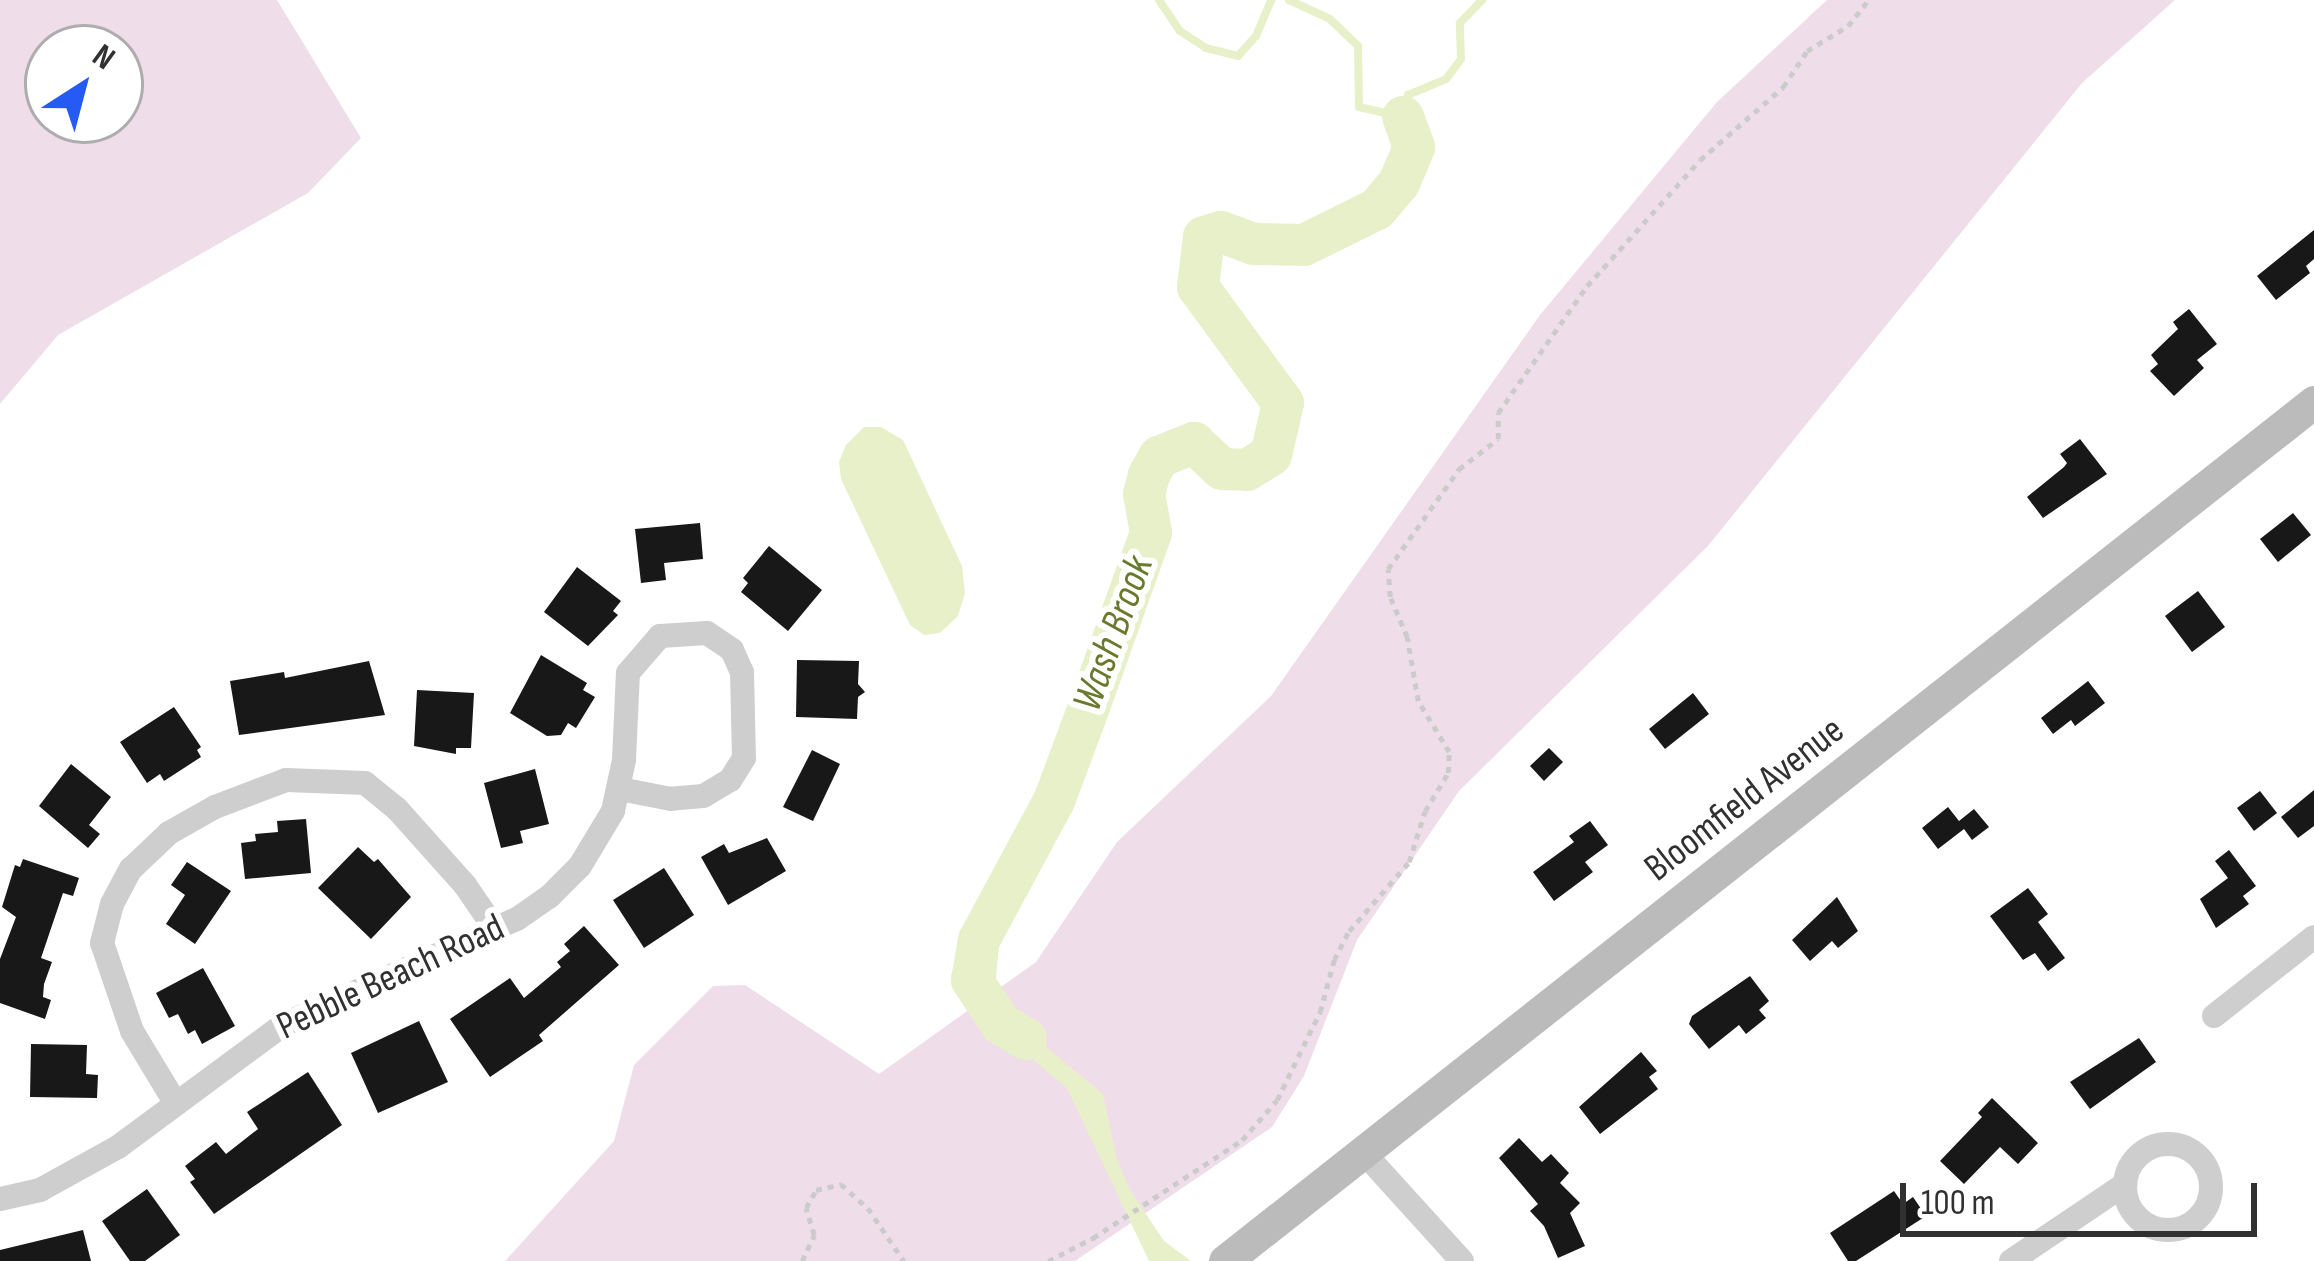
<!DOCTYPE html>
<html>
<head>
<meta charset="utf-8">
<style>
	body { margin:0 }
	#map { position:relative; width:2314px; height:1261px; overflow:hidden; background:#fff; font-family:"Sofia Sans Condensed",sans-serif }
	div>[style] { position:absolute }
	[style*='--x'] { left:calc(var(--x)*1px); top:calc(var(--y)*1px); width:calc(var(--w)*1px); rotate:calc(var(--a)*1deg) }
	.green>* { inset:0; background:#efdeea }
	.water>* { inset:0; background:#e8f0c9 }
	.stream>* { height:8px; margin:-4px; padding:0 4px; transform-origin:4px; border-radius:4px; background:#e8f0c9 }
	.river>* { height:42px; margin:-21px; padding:0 21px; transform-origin:21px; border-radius:21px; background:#e8f0c9 }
	.building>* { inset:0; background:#181818 }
	.path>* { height:4.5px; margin-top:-2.25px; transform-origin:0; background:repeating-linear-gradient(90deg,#cbcbcb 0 6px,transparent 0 12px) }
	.street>* { height:24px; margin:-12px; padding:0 12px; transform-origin:12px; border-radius:12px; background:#cecece }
	.street>.ring { margin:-12px; padding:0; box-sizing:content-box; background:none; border:24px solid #cecece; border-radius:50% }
	.secondary>* { height:33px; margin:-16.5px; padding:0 16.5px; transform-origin:16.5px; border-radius:16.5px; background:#bbb }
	span { translate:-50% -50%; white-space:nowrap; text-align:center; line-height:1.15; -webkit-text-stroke:12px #fff; paint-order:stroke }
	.street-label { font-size:39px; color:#313131 }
	.water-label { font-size:42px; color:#6a792d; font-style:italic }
	.north { position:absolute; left:24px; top:24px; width:120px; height:120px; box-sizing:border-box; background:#fff; border:3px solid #adadad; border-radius:50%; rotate:36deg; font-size:33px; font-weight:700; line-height:48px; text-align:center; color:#313131 }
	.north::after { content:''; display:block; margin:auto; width:42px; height:54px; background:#255af5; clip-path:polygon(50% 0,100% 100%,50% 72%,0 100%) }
	.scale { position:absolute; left:1900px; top:1183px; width:357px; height:54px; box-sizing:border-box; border:6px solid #313131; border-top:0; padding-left:15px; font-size:36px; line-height:42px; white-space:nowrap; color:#313131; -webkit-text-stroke:9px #fff; paint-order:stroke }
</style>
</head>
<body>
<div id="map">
	<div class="green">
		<div style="clip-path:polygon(evenodd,0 0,277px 0,361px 138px,308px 193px,58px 335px,0 404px,0 0,48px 48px,120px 48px,120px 120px,48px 120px,48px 48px)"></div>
		<div style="clip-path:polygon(1827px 0,2175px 0,2082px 83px,1708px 546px,1459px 791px,1357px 940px,1304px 1076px,1272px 1127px,1075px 1261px,505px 1261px,614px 1141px,634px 1065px,713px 986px,745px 985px,879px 1074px,1036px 962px,1117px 842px,1271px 696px,1540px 315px,1717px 102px)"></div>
	</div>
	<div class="water">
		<div style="clip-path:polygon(864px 427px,881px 427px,903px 440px,962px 566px,965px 593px,958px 616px,940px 633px,924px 635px,910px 625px,841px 479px,839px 462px,846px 445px)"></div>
		<div style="clip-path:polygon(995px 881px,1017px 890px,1001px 925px,995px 987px,1006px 1014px,1103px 1094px,1117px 1160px,1130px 1190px,1164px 1241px,1191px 1261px,1149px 1261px,1067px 1088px,992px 1025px,972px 947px)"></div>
	</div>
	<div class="stream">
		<div style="--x:1159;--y:0;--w:37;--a:56"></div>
		<div style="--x:1180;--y:31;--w:31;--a:33"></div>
		<div style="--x:1206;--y:48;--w:33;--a:14"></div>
		<div style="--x:1238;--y:56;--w:27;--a:-48"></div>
		<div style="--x:1256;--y:36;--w:39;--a:-67"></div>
		<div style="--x:1289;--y:0;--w:45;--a:24.9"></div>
		<div style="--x:1330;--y:19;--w:39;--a:44"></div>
		<div style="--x:1358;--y:46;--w:61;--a:89.1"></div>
		<div style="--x:1359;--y:107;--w:45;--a:12.8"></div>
		<div style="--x:1403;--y:117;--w:23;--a:-77"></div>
		<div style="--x:1408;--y:95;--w:41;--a:-22.8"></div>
		<div style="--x:1446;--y:79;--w:25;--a:-53"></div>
		<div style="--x:1461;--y:59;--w:36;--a:-92"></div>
		<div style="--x:1460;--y:23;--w:32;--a:-46"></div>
	</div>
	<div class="river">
		<div style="--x:1026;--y:1039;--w:29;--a:-149"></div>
		<div style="--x:1001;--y:1024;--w:53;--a:-123.4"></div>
		<div style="--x:972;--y:980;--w:41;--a:-80.1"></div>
		<div style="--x:979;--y:940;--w:158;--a:-61.7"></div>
		<div style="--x:1054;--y:801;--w:103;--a:-69.6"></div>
		<div style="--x:1090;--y:704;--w:182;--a:-70.4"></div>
		<div style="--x:1151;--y:533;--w:40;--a:-100"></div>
		<div style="--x:1144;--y:494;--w:20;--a:-75"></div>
		<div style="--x:1149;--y:475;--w:21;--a:-61"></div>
		<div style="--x:1159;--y:457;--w:38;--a:-22"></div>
		<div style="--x:1194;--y:443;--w:38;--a:43"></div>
		<div style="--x:1222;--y:469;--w:25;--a:2"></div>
		<div style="--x:1247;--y:470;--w:28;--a:-32"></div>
		<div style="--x:1271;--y:455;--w:53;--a:-77"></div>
		<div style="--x:1283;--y:403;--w:144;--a:-126.2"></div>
		<div style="--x:1198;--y:287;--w:50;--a:-83.2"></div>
		<div style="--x:1204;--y:237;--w:18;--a:-16"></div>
		<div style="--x:1221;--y:232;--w:35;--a:20"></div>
		<div style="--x:1254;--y:244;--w:50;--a:1.1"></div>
		<div style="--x:1304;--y:245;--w:81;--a:-26.3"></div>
		<div style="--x:1377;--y:209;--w:34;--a:-50"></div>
		<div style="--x:1399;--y:183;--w:39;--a:-67"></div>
		<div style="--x:1414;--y:147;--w:32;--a:-110"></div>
	</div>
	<div class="building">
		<div style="clip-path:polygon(2314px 230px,2314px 259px,2306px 266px,2310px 273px,2276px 300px,2257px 276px)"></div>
		<div style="clip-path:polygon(2189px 309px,2217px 344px,2197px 360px,2204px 368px,2174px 396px,2150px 371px,2158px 364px,2151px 355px,2178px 329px,2173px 322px)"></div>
		<div style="clip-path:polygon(2080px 439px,2107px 474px,2043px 518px,2027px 497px,2064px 467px,2067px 463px,2060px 454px)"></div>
		<div style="clip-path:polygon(2293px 513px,2311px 535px,2278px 562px,2260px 539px)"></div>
		<div style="clip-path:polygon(700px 523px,703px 559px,664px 563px,666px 580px,641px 583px,635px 529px)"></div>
		<div style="clip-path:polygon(769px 546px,822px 590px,788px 631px,741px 592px,748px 583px,743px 578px)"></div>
		<div style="clip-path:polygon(577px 567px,621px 601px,613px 611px,618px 615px,588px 646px,544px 612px)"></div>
		<div style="clip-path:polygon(2198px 591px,2225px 627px,2192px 652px,2165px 616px)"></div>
		<div style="clip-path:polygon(541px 655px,587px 683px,583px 690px,595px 697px,576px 728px,568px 723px,561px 735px,547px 736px,510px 713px)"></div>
		<div style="clip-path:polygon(797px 660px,859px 661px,858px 684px,865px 692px,858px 697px,857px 719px,796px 717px)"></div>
		<div style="clip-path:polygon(369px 661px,385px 715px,239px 735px,230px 681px,284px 672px,285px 678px)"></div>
		<div style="clip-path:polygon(2088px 681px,2105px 703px,2075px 726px,2071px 720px,2053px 734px,2041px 718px)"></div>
		<div style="clip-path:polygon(417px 690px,474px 693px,471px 748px,456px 748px,456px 754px,414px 746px)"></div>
		<div style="clip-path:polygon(1693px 693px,1709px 714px,1665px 749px,1649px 729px)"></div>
		<div style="clip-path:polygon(174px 707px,201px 747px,197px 750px,201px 757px,164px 781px,160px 774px,147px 783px,120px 742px)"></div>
		<div style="clip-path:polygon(1549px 748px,1563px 762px,1544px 781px,1530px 766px)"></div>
		<div style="clip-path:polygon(812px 750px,840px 764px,813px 821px,783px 807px)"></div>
		<div style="clip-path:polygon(71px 764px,111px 797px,89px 825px,100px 834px,88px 848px,39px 806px)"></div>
		<div style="clip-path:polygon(535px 769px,549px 824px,520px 831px,523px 843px,501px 848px,484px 783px)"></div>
		<div style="clip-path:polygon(2314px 790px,2314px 826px,2298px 838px,2281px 817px)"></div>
		<div style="clip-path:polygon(2260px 791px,2277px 813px,2254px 831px,2237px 808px)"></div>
		<div style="clip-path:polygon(1948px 807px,1959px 821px,1974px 809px,1989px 827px,1972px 840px,1964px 829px,1938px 849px,1922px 828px)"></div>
		<div style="clip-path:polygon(306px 819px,311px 873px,245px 879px,241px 843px,256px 841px,255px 834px,278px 832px,277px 821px)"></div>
		<div style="clip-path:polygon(1590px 821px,1608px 845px,1585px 862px,1593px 872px,1554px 901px,1533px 872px,1574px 842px,1569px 836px)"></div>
		<div style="clip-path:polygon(767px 838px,786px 871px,728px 905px,701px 857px,724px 844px,729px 853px)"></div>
		<div style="clip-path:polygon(358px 847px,374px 862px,378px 859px,411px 897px,371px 939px,318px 888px)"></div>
		<div style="clip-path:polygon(2229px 850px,2256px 886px,2243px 896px,2249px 904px,2216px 928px,2200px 899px,2228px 878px,2215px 861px)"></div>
		<div style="clip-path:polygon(23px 859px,79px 878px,73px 896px,63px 893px,41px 958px,52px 962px,44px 984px,43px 997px,51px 1000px,45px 1019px,0 1003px,0 959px,16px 917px,2px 907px,15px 865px,20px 867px)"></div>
		<div style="clip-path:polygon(187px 862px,231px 891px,195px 944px,166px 924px,185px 895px,171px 885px)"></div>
		<div style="clip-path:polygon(664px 868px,694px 915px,644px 948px,613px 900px)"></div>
		<div style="clip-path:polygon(2028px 888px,2048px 914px,2038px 922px,2065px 958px,2048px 971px,2035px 953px,2023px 960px,1990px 916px)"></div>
		<div style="clip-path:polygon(1837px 897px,1858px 931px,1838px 948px,1832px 941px,1810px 961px,1792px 940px)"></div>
		<div style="clip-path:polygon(584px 926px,619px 965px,539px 1035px,543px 1041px,490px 1077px,450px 1019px,510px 978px,524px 998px,561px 967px,557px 962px,570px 951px,564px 944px)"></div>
		<div style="clip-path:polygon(203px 968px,235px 1026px,202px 1044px,195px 1030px,188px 1034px,178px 1014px,169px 1018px,156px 993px)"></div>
		<div style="clip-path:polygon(1750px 976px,1769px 1001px,1759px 1010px,1766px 1018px,1746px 1034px,1739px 1025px,1709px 1049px,1689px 1024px,1692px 1016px)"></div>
		<div style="clip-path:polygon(419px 1021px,448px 1082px,378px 1113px,351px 1053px)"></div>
		<div style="clip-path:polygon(2139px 1038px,2156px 1062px,2090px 1109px,2070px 1082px)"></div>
		<div style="clip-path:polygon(31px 1044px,87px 1045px,86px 1074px,98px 1075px,97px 1098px,30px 1097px)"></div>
		<div style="clip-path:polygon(1641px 1052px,1657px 1071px,1649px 1077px,1658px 1089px,1600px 1134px,1579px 1107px)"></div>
		<div style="clip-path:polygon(308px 1072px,342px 1125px,214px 1214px,190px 1182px,195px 1179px,185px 1166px,216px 1142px,226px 1154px,258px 1129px,247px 1112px)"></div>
		<div style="clip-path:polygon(1992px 1098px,2038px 1143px,2018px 1164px,2000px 1147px,1964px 1184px,1940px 1161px,1982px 1117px,1978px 1113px)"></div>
		<div style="clip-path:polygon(1519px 1138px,1542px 1162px,1551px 1154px,1569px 1173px,1560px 1183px,1580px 1203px,1570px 1213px,1585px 1246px,1558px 1258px,1544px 1226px,1530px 1211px,1538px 1204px,1499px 1158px)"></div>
		<div style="clip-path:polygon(147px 1189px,180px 1235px,145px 1261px,130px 1261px,102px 1221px)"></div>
		<div style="clip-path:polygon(1894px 1191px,1903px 1204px,1913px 1197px,1926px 1216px,1856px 1261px,1848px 1261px,1830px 1233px)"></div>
		<div style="clip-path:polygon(83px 1230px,91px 1261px,0 1261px,0 1250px)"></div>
	</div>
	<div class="path">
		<div style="--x:802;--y:1261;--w:29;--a:-65"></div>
		<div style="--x:814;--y:1235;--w:28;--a:-107"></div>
		<div style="--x:806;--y:1208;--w:21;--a:-61"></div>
		<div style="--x:816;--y:1190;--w:26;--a:-13"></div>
		<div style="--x:841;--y:1184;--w:36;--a:42"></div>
		<div style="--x:868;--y:1208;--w:64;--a:55.8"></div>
		<div style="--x:1048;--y:1261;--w:51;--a:-27.1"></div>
		<div style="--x:1093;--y:1238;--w:178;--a:-33.3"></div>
		<div style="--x:1242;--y:1140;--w:53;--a:-48.8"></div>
		<div style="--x:1277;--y:1100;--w:98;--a:-64"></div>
		<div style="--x:1320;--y:1012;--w:54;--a:-74.9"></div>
		<div style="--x:1334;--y:960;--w:33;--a:-63"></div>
		<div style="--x:1349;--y:931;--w:91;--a:-49"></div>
		<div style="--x:1409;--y:862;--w:53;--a:-72.6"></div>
		<div style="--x:1425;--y:811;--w:44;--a:-58.8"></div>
		<div style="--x:1448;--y:773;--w:21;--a:-87"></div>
		<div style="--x:1449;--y:752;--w:60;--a:-121.3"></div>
		<div style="--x:1418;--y:701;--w:65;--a:-99.8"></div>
		<div style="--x:1407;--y:637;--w:43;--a:-113"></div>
		<div style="--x:1390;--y:597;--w:28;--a:-94"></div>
		<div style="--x:1388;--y:569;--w:123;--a:-54.6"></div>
		<div style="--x:1459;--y:469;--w:49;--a:-37.6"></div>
		<div style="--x:1498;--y:439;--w:26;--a:-90"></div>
		<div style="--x:1498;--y:413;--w:155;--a:-55"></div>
		<div style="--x:1587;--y:286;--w:169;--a:-48.1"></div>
		<div style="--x:1700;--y:160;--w:111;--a:-41.3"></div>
		<div style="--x:1783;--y:87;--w:43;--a:-56.3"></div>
		<div style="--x:1807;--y:51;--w:48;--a:-31.4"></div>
		<div style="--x:1848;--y:26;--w:33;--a:-52"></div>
	</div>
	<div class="street">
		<div style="--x:2214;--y:1016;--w:127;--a:-38.3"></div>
		<div style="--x:176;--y:1104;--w:85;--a:-121.1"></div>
		<div style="--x:132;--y:1031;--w:93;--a:-108.8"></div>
		<div style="--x:102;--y:943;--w:40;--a:-75.6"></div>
		<div style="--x:112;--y:904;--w:40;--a:-62"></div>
		<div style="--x:131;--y:869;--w:52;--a:-43.5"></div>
		<div style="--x:169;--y:833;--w:53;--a:-29.5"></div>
		<div style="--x:215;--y:807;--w:76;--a:-20.8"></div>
		<div style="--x:286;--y:780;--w:79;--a:2.2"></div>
		<div style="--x:365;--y:783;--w:41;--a:39.1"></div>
		<div style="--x:397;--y:809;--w:102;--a:48.2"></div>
		<div style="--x:465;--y:885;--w:53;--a:55.7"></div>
		<div class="ring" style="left:2125px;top:1144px;width:62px;height:62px"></div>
		<div style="--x:1364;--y:1153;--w:146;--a:47.8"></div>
		<div style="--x:0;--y:1199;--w:41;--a:-12.7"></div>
		<div style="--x:40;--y:1190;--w:89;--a:-28.9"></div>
		<div style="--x:118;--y:1147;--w:205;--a:-36.5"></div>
		<div style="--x:283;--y:1025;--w:257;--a:-24.4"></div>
		<div style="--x:517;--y:919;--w:40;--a:-34.9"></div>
		<div style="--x:550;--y:896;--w:42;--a:-45"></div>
		<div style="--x:580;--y:866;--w:64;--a:-59"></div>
		<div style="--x:613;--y:811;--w:52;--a:-77.8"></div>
		<div style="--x:624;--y:760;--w:87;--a:-87.4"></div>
		<div style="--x:628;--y:673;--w:49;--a:-49.1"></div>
		<div style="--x:660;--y:636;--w:47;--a:-3.7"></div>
		<div style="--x:707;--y:633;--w:30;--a:34"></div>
		<div style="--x:732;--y:650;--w:24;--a:66"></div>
		<div style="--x:742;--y:672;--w:86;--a:88.7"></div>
		<div style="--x:744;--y:758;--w:26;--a:122"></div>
		<div style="--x:730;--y:780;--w:31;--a:149"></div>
		<div style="--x:703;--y:796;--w:32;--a:175"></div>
		<div style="--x:671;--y:799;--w:52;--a:-168.9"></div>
		<div style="--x:2011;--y:1261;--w:138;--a:-34"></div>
	</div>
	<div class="secondary">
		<div style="--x:1225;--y:1261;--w:1387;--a:-38.27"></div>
	</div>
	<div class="street-label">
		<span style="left:1745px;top:800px;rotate:-38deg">Bloomfield Avenue</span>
		<span style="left:391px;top:978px;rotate:-25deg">Pebble Beach Road</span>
	</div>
	<div class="water-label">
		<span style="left:1114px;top:634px;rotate:-70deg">Wash Brook</span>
	</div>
	<div class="north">N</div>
	<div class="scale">100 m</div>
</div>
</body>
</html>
